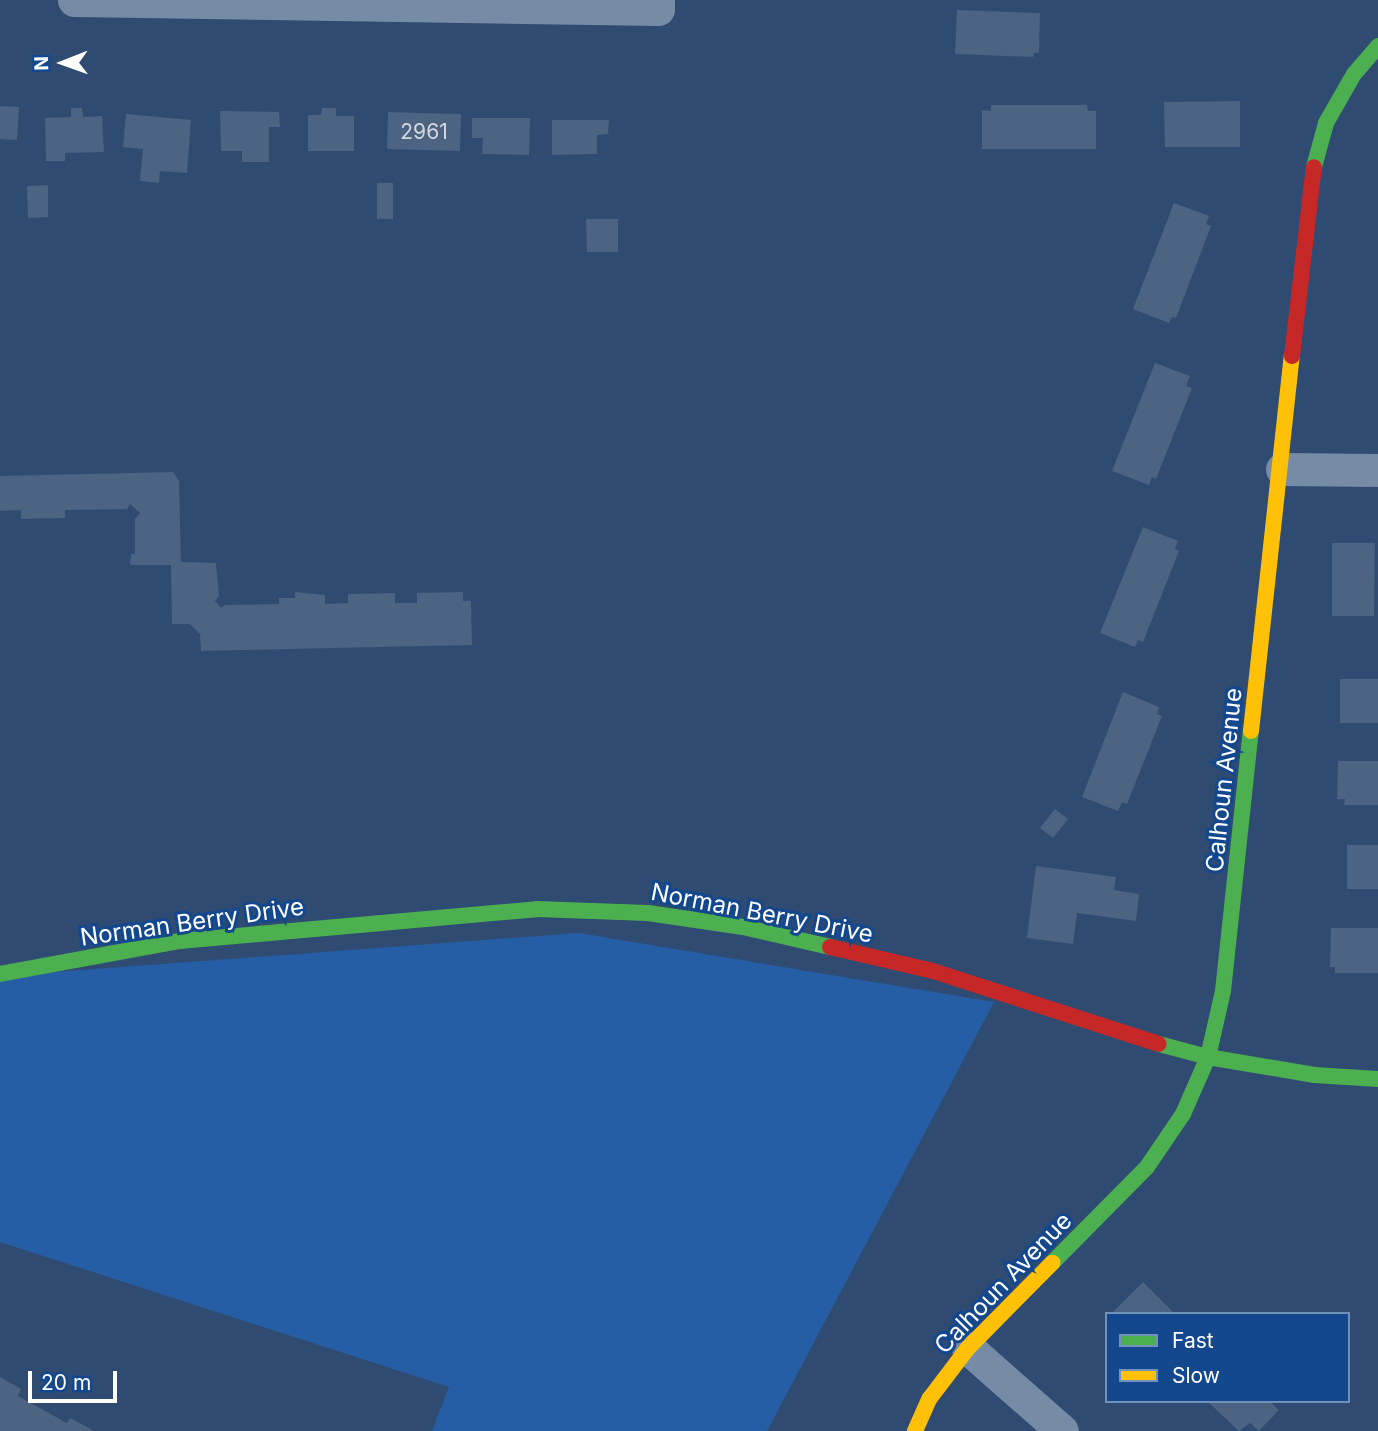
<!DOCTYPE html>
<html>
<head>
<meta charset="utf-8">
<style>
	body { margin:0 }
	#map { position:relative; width:1378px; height:1431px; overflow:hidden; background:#2f4b72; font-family:Inter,sans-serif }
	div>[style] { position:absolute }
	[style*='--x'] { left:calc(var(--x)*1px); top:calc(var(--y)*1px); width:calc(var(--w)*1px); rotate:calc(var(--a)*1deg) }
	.green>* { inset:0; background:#265ea6 }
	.building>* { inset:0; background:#4c6382 }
	.street>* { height:33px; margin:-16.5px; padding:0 16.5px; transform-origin:16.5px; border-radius:16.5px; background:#768ba6 }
	.fast>* { height:16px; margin:-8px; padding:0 8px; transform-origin:8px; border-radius:8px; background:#4caf50 }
	.slow>* { height:16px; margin:-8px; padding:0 8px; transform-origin:8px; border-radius:8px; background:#ffc107 }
	.jam>* { height:16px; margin:-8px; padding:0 8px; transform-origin:8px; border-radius:8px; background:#c62828 }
	span { translate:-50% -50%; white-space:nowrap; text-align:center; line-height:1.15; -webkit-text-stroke:6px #13478e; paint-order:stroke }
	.number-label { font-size:21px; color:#d2d8e0 }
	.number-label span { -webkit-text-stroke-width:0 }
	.street-label { font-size:24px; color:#fff }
	.legend { position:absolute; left:1105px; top:1312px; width:245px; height:91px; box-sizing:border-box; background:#13478e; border:2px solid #7191bb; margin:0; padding:9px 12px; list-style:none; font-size:21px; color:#fff }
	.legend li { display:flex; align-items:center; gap:14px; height:35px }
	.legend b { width:35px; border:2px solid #7191bb }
	.north { position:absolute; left:28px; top:28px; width:70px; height:70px; -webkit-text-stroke:5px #13478e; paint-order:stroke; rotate:269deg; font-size:19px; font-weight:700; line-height:28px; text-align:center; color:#fff }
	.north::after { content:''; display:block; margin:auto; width:24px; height:32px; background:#fff; clip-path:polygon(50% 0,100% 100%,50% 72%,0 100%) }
	.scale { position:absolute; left:28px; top:1371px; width:89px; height:32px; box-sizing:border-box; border:4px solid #fff; border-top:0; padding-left:9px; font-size:21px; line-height:24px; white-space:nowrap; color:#fff; -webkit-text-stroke:5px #13478e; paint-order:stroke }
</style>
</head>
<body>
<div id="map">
	<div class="green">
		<div style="clip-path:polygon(579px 933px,994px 1002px,767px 1431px,432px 1431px,449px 1387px,0 1242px,0 976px)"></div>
	</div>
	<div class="building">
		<div style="clip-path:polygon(957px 10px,1040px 13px,1039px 53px,1034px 53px,1033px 57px,955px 54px)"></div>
		<div style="clip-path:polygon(1240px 101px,1240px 147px,1165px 147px,1164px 102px)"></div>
		<div style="clip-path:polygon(991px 105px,1087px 105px,1088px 111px,1096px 111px,1096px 149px,982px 149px,982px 110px,991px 111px)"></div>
		<div style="clip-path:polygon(0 106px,19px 107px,17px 140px,0 139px)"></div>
		<div style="clip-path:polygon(71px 108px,82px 108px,83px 117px,102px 116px,104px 152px,65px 153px,65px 161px,46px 161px,45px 118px,71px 117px)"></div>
		<div style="clip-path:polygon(322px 108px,336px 108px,336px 116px,354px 116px,354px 151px,308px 151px,308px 115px,321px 115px)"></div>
		<div style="clip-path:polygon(220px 111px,279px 112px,280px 127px,269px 127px,269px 162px,242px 162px,242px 151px,221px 151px)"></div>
		<div style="clip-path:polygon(388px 112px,461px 114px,460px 151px,387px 149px)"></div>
		<div style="clip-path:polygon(126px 114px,191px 120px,187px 173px,160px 171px,159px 183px,140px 181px,143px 149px,123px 147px)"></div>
		<div style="clip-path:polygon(472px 118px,530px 118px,529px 155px,482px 154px,483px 138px,472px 138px)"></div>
		<div style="clip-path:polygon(552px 120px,609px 120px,608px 134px,597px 135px,597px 154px,552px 155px)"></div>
		<div style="clip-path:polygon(377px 183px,393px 183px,393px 219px,377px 219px)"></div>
		<div style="clip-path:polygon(48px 185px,48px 217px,28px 218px,27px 186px)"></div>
		<div style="clip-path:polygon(1174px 203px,1209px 216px,1206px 224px,1211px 226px,1176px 318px,1172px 317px,1169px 323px,1133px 309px)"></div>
		<div style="clip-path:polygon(586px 219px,618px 219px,618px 252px,587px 252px)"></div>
		<div style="clip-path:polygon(1155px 363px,1190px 376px,1186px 386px,1192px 388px,1156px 479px,1152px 477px,1149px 485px,1112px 471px)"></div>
		<div style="clip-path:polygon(173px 472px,179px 481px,181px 562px,216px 563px,219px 596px,215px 601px,221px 608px,225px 605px,279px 604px,279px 598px,295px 598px,295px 592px,325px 595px,325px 604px,348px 603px,348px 594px,395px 593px,395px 603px,417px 603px,417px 593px,463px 592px,463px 601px,471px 601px,472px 645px,201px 651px,200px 634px,190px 624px,172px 624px,171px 565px,130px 565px,131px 554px,135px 554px,135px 519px,140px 513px,130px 504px,127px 509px,65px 510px,65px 518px,21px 519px,21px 510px,0 511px,0 476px)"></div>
		<div style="clip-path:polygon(1143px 527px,1178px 541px,1175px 549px,1179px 551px,1143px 642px,1138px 640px,1135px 647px,1100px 633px)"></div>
		<div style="clip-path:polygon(1332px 543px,1375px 543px,1374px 616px,1332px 616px)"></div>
		<div style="clip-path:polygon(1340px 679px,1378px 679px,1378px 723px,1340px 723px)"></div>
		<div style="clip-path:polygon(1123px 692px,1159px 707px,1157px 714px,1162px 716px,1127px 804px,1122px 802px,1118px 811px,1082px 797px)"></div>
		<div style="clip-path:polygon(1338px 761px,1378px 761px,1378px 805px,1344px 805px,1345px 799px,1337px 799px)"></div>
		<div style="clip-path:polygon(1055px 809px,1068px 819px,1053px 838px,1040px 828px)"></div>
		<div style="clip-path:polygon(1347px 845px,1378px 845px,1378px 889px,1347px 889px)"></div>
		<div style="clip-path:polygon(1036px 866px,1116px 877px,1114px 890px,1139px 894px,1136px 921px,1077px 913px,1073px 944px,1027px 938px)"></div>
		<div style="clip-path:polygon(1331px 928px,1378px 928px,1378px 973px,1335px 973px,1335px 967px,1330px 967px)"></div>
		<div style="clip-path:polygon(1143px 1282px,1175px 1314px,1111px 1314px)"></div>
		<div style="clip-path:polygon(0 1377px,21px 1389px,18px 1396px,67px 1423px,70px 1418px,94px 1431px,0 1431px)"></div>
		<div style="clip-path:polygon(1207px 1401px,1269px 1401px,1279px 1410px,1259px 1431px,1250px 1423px,1239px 1431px)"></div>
	</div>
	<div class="street">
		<div style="--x:74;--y:0;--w:584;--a:0.88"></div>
		<div style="--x:658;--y:9;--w:9;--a:-90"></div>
		<div style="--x:1282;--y:469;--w:96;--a:0.6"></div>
		<div style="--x:968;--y:1348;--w:125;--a:41.4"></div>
	</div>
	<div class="fast">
		<div style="--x:1314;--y:167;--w:46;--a:-74.7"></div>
		<div style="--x:1326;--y:123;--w:56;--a:-60.3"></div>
		<div style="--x:1354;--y:74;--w:37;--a:-49"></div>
		<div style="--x:0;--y:974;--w:183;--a:-10.4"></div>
		<div style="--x:180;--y:941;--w:358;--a:-5.1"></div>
		<div style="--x:537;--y:909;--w:111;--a:2.1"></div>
		<div style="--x:648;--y:913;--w:96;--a:8.4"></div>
		<div style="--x:743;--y:927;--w:89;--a:12.9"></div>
		<div style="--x:1159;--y:1044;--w:51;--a:14.9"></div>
		<div style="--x:1208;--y:1057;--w:108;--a:9.6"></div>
		<div style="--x:1314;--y:1075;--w:64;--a:3.6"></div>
		<div style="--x:1052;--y:1263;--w:135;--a:-45.3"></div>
		<div style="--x:1147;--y:1167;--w:64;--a:-55.8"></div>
		<div style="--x:1183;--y:1114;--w:62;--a:-66.3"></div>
		<div style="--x:1208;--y:1057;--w:68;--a:-77.2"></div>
		<div style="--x:1223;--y:991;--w:262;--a:-83.9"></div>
	</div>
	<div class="slow">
		<div style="--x:1251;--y:731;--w:377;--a:-83.8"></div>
		<div style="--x:915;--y:1431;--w:36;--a:-66"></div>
		<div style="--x:930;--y:1398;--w:63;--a:-52.8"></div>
		<div style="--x:968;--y:1348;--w:120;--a:-45.3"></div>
	</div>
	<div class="jam">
		<div style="--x:1292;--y:356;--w:190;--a:-83.4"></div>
		<div style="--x:830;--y:947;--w:106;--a:13.1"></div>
		<div style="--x:933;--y:971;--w:237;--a:17.9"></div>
	</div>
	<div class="number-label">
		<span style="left:424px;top:132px">2961</span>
	</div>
	<div class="street-label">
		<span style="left:1224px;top:780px;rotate:-84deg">Calhoun Avenue</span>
		<span style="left:762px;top:913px;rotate:11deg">Norman Berry Drive</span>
		<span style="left:192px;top:922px;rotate:-8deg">Norman Berry Drive</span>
		<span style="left:1003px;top:1283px;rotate:-46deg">Calhoun Avenue</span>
	</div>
	<ul class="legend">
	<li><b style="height:9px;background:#4caf50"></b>Fast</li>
	<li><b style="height:9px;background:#ffc107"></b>Slow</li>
	</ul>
	<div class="north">N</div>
	<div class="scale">20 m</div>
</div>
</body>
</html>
